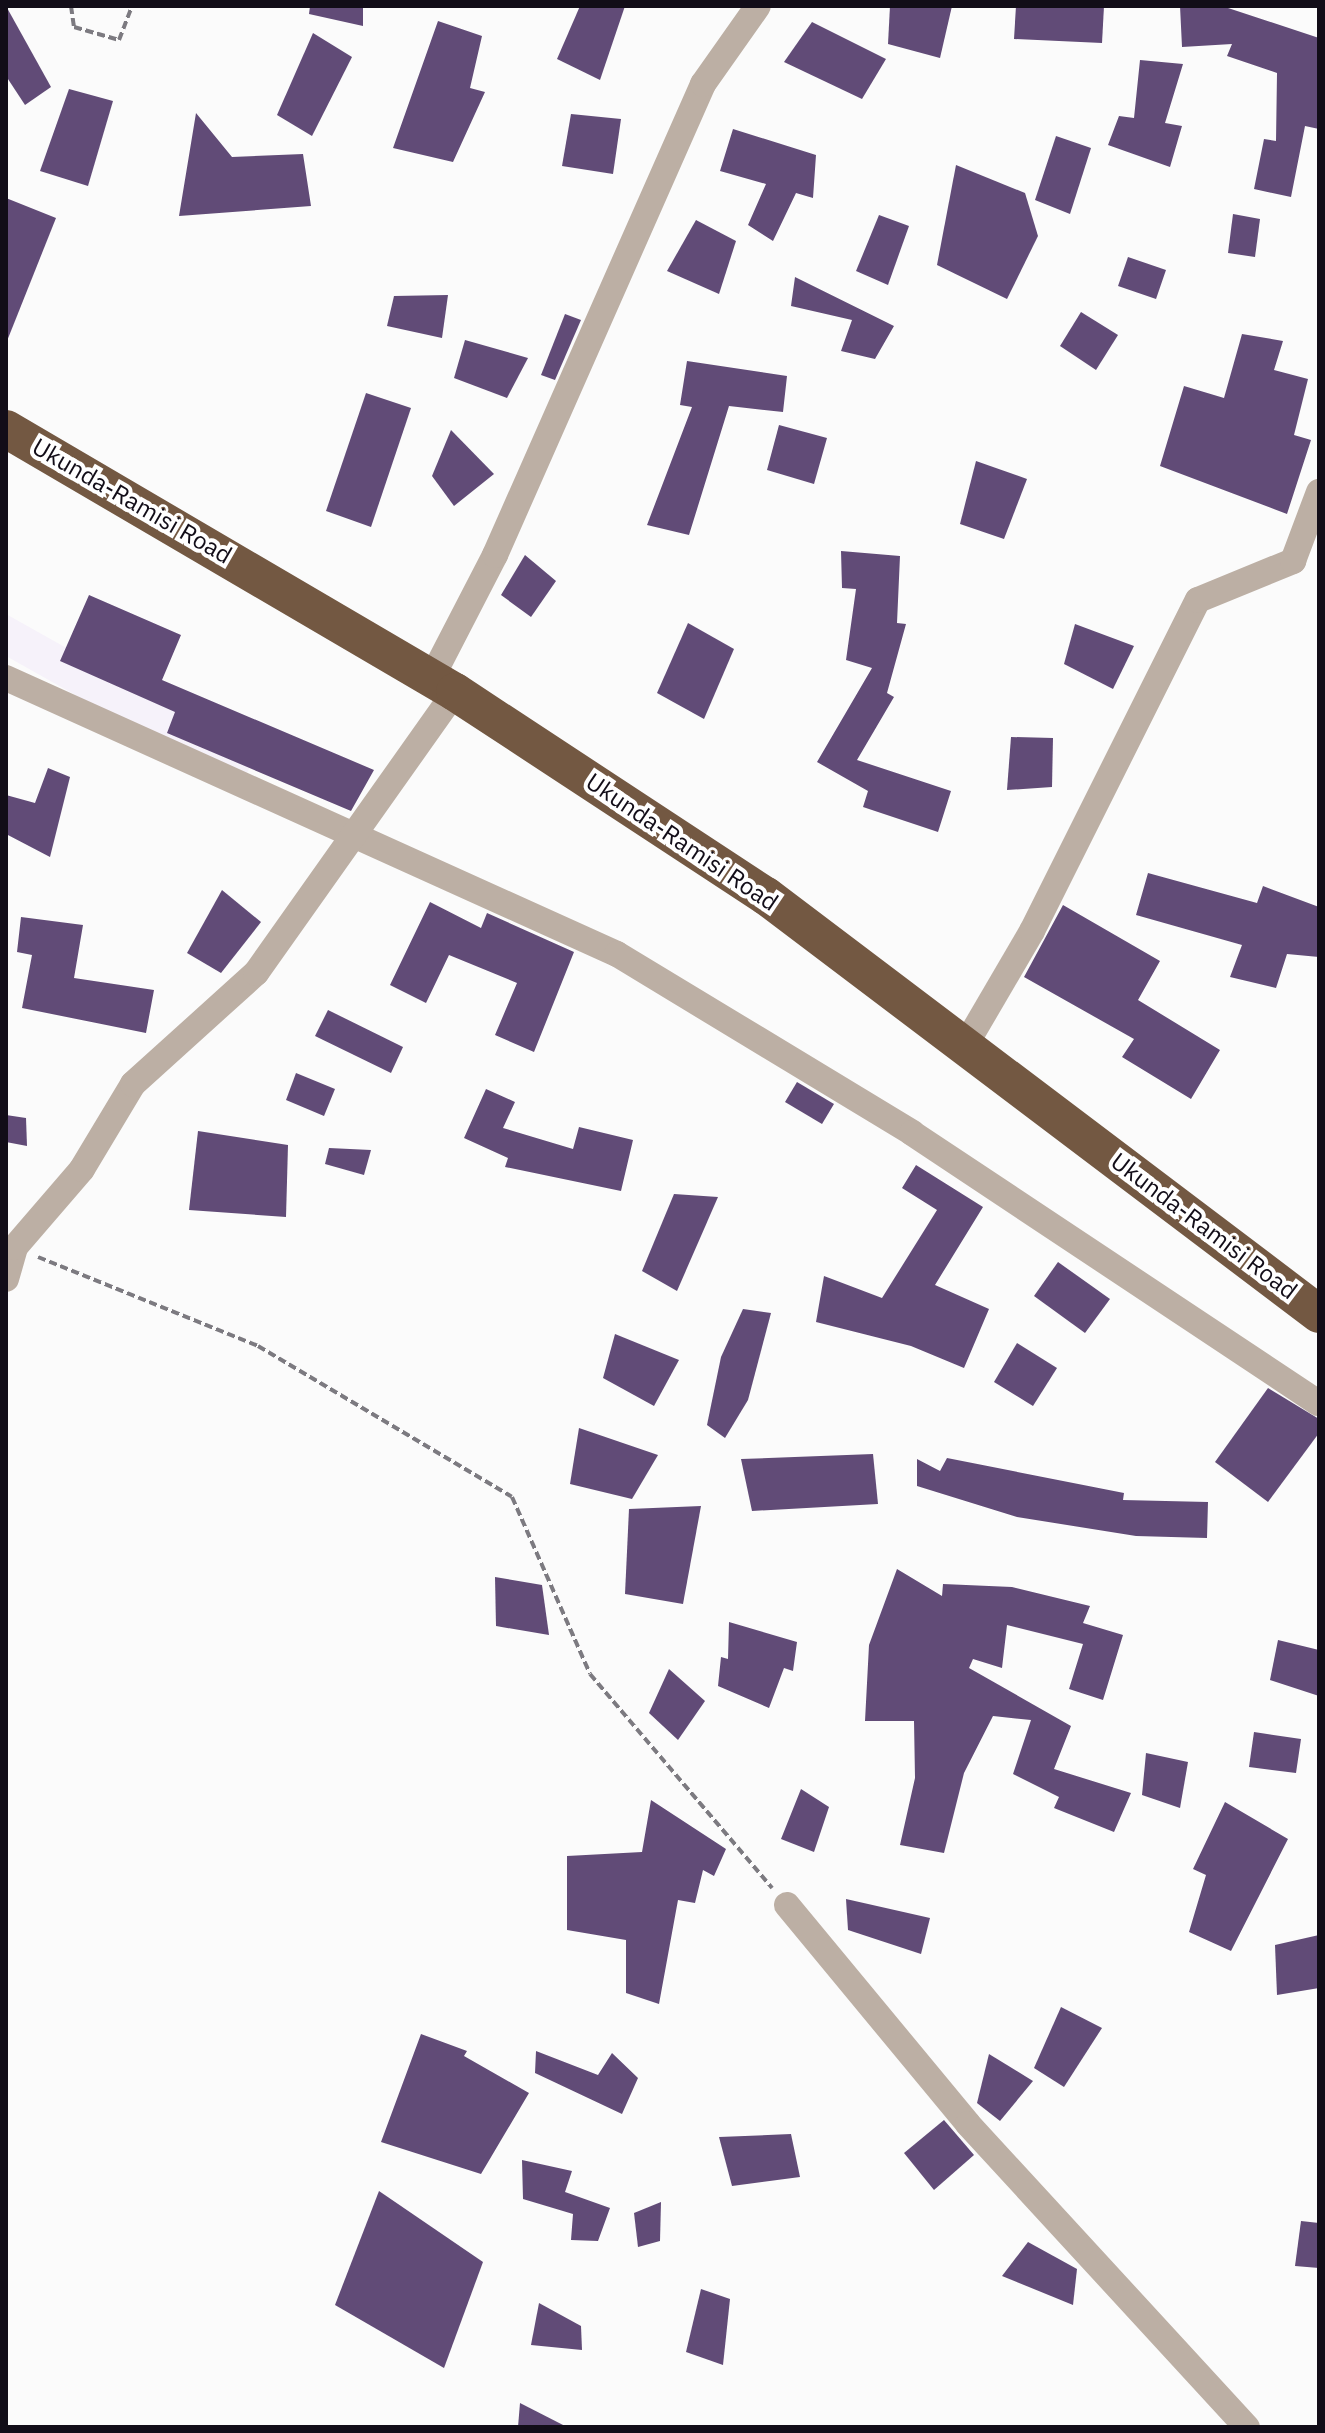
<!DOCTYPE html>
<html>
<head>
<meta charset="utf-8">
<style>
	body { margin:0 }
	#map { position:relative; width:1325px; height:2433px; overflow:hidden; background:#fbfbfb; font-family:"IBM Plex Sans",sans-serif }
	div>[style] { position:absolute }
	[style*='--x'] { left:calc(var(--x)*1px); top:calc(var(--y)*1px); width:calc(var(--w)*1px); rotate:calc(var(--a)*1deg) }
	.built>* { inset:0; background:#f6f2fa }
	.building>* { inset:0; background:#614b77 }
	.path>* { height:4px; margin-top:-2px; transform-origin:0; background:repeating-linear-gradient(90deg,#7c7a80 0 8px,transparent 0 12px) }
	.minor>* { height:26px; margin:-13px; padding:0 13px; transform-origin:13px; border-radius:13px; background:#bcafa4 }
	.highway>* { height:38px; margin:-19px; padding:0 19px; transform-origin:19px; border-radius:19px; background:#735842 }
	span { translate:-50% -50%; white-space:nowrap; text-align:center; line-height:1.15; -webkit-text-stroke:8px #fff; paint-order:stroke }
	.street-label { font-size:24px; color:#120d18 }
	.frame { position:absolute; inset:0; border:8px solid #120d18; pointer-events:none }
</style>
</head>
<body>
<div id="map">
	<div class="built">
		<div style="clip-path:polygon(6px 614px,257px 755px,239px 787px,6px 656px)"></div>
	</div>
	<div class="building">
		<div style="clip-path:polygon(6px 6px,51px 87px,25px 105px,6px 76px)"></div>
		<div style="clip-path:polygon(310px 6px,363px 6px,363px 26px,309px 14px)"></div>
		<div style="clip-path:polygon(580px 6px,625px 6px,600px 80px,557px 59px)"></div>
		<div style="clip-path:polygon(890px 6px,952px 6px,940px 58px,888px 44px)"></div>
		<div style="clip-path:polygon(1016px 6px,1104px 6px,1102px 43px,1014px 39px)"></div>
		<div style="clip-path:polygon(1180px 6px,1222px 6px,1319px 38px,1319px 129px,1305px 126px,1291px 197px,1254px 189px,1264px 139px,1276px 141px,1277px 73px,1227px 56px,1232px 44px,1182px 47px)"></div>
		<div style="clip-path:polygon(438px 21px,482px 36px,470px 88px,485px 92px,453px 162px,393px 148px)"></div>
		<div style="clip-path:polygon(812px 22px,886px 59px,862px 99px,784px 62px)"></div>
		<div style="clip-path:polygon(313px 33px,352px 57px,312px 136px,277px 115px)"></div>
		<div style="clip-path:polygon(1140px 60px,1183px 64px,1165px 123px,1182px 126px,1170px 167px,1108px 145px,1119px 116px,1134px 118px)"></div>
		<div style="clip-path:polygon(69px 89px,113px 101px,88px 186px,40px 171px)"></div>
		<div style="clip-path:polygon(196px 113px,232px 157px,303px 154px,311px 206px,179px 216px)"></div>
		<div style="clip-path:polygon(571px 114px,621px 119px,613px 174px,562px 166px)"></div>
		<div style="clip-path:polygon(733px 129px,816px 155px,813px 198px,796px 193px,773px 241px,748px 225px,766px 184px,720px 171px)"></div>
		<div style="clip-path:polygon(1056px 136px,1091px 148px,1070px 214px,1035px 200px)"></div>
		<div style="clip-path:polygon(956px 165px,1025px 193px,1038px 236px,1007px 299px,937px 265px)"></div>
		<div style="clip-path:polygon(6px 198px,56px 218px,7px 341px,6px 341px)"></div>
		<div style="clip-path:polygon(1233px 214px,1260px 219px,1255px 257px,1228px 253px)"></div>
		<div style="clip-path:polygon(879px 215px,909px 226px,888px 285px,856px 271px)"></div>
		<div style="clip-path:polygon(696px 220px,736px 241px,719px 294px,667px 271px)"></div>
		<div style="clip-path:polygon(1128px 257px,1166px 270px,1156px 299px,1118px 286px)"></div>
		<div style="clip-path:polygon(795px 277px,894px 326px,875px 359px,841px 351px,852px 320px,791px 306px)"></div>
		<div style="clip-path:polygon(448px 295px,442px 338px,387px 326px,394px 296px)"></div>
		<div style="clip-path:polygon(1081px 312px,1118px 335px,1096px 370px,1060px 346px)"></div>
		<div style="clip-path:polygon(565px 314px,581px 320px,555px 380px,541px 375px)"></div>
		<div style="clip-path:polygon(1242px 334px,1283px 341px,1274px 370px,1308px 379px,1294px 435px,1311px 440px,1287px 514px,1160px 466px,1184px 386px,1224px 398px)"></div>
		<div style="clip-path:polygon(465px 340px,528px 358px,507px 398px,454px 378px)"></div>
		<div style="clip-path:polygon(687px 361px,787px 376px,783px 412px,729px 406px,689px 535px,647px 525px,692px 407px,680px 405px)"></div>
		<div style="clip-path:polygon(366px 393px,411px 408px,371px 527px,326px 511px)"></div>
		<div style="clip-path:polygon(779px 425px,827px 438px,814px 484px,767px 470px)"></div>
		<div style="clip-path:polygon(451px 430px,494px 474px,454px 506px,432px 476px)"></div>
		<div style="clip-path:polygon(976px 461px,1027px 479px,1004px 539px,960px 524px)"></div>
		<div style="clip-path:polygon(841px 551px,900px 556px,897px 623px,906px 624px,887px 693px,894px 697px,857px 760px,951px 791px,938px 832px,863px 807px,868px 791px,817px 762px,872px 668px,846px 660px,856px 589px,842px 588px)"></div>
		<div style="clip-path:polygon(525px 555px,556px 581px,531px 617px,501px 595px)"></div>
		<div style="clip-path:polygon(89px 595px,181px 635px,162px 680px,374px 770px,351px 811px,167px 733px,175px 712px,60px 661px)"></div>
		<div style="clip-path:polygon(688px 623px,734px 649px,704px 719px,657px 693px)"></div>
		<div style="clip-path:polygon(1075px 624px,1134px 646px,1113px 689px,1064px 664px)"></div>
		<div style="clip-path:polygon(1011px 737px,1053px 738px,1052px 787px,1007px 790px)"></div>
		<div style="clip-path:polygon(48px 768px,70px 777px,50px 857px,6px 834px,6px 795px,35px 803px)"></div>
		<div style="clip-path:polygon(1148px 873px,1257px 903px,1263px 886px,1319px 907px,1319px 957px,1287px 954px,1276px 988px,1230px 977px,1242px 945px,1136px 915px)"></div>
		<div style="clip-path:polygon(222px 890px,261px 922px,221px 973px,187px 953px)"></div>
		<div style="clip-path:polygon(430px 902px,481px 928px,487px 913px,574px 952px,534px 1052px,495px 1035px,517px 983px,449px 955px,426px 1003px,390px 985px)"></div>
		<div style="clip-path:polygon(1063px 905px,1160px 961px,1138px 1000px,1220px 1050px,1191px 1099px,1122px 1057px,1134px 1039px,1024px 977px)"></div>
		<div style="clip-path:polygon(21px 917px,83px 925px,74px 978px,154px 990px,146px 1033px,22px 1008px,32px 955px,17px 952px)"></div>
		<div style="clip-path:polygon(328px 1010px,403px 1047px,391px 1073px,315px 1036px)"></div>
		<div style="clip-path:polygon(296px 1073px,335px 1089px,324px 1116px,286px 1100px)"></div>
		<div style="clip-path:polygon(797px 1082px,834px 1104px,822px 1124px,785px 1102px)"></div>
		<div style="clip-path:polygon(486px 1089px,515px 1102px,503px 1128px,573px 1149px,579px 1127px,633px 1140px,621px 1191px,505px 1167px,508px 1158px,464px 1138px)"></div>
		<div style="clip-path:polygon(6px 1115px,26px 1118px,27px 1146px,6px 1142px)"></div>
		<div style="clip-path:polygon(198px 1131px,288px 1145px,286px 1217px,189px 1210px)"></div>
		<div style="clip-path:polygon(329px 1148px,371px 1150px,364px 1175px,325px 1164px)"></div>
		<div style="clip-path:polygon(916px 1165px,983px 1207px,935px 1285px,989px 1309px,964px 1368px,911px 1346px,816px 1322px,824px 1276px,882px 1298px,937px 1210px,902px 1188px)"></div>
		<div style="clip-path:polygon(674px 1194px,718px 1197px,677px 1291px,642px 1271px)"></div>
		<div style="clip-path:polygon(1058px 1262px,1110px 1299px,1085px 1333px,1034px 1296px)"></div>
		<div style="clip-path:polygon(743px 1309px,771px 1313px,748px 1400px,725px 1438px,707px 1425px,721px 1357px)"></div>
		<div style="clip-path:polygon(615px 1334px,679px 1360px,654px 1406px,603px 1378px)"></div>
		<div style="clip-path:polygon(1017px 1343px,1057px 1368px,1033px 1406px,994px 1382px)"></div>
		<div style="clip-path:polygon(1268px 1388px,1319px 1419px,1319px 1433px,1268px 1502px,1215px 1462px)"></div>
		<div style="clip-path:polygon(579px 1428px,658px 1455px,632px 1499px,570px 1484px)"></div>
		<div style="clip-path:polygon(873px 1454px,878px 1504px,752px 1511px,741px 1459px)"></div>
		<div style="clip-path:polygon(947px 1458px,1124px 1493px,1123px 1500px,1208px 1502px,1207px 1538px,1136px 1536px,1017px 1517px,917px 1486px,917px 1459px,940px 1471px)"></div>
		<div style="clip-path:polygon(701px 1506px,683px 1604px,625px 1594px,629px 1509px)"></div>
		<div style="clip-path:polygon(897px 1569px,942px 1596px,943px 1584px,1012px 1587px,1090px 1606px,1083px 1623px,1123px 1635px,1103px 1700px,1069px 1689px,1083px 1644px,1007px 1625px,1002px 1668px,973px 1659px,969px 1668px,1071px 1726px,1054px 1769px,1131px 1793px,1114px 1832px,1054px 1808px,1059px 1797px,1013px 1774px,1031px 1720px,993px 1716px,964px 1773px,944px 1853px,900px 1845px,915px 1778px,914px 1721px,865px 1721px,869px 1645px)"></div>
		<div style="clip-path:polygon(495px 1577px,542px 1585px,549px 1635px,496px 1626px)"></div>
		<div style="clip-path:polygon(729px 1622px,797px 1642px,793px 1671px,784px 1668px,769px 1708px,718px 1686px,721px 1657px,728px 1659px)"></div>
		<div style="clip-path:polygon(1278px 1640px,1319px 1650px,1319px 1696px,1270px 1680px)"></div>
		<div style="clip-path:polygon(669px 1669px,705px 1701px,678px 1740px,649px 1713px)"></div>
		<div style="clip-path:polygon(1254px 1732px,1301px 1739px,1296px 1773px,1249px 1767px)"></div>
		<div style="clip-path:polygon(1146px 1753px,1188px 1762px,1180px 1808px,1142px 1795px)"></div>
		<div style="clip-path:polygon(801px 1789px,829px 1807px,814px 1852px,781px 1839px)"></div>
		<div style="clip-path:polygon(651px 1800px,726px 1849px,714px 1876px,703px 1870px,695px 1903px,678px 1900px,659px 2004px,626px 1993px,626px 1940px,567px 1930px,567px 1856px,642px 1852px)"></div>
		<div style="clip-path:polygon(1225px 1802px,1288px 1839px,1231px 1951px,1189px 1932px,1206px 1875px,1193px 1869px)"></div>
		<div style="clip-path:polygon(846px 1899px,930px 1918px,921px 1954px,848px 1930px)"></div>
		<div style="clip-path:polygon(1319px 1935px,1319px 1988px,1277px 1995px,1275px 1945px)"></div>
		<div style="clip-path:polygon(1061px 2007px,1102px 2028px,1064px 2087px,1034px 2068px)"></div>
		<div style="clip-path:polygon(421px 2034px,467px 2051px,464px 2056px,529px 2093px,481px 2174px,381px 2142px)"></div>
		<div style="clip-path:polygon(536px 2051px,598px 2075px,612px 2053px,638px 2078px,622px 2114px,535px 2073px)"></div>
		<div style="clip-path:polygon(989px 2054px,1033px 2081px,1000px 2121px,977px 2103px)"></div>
		<div style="clip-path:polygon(944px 2120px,974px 2155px,934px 2190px,904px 2153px)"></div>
		<div style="clip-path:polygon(791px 2134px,800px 2177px,732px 2186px,719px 2137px)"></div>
		<div style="clip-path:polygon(522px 2160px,572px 2171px,565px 2192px,610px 2208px,598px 2241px,571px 2240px,573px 2214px,523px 2199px)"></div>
		<div style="clip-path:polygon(379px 2191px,483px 2262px,444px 2368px,335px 2305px)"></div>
		<div style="clip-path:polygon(661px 2202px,660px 2241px,638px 2247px,634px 2213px)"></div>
		<div style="clip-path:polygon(1301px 2221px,1319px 2223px,1319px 2268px,1295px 2266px)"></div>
		<div style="clip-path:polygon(1028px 2242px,1077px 2269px,1073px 2305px,1002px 2276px)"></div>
		<div style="clip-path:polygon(701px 2289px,730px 2299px,723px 2365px,686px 2352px)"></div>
		<div style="clip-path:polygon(539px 2303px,581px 2326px,582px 2350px,531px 2345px)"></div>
		<div style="clip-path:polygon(520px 2403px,567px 2427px,518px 2427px)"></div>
	</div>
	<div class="path">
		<div style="--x:71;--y:6;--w:21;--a:82"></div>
		<div style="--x:74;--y:27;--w:47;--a:16.1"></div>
		<div style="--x:119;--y:40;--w:36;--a:-69"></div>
		<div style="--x:38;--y:1257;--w:237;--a:22"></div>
		<div style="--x:258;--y:1346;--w:295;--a:30.7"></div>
		<div style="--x:512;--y:1497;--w:193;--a:66.2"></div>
		<div style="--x:590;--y:1674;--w:281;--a:49.6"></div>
	</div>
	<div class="minor">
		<div style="--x:6;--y:678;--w:670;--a:24.31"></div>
		<div style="--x:617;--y:954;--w:345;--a:31.2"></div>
		<div style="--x:912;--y:1133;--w:488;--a:33.6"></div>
		<div style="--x:431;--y:679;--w:140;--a:-62.7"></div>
		<div style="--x:495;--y:555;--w:515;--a:-66.17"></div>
		<div style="--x:703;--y:84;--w:95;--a:-54.8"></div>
		<div style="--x:966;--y:1044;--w:131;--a:-59.7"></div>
		<div style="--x:1032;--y:931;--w:370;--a:-63.4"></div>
		<div style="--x:1198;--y:600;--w:103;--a:-22.3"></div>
		<div style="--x:1293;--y:561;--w:74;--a:-69.4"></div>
		<div style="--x:6;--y:1279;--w:33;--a:-74"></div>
		<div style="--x:15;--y:1247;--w:103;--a:-49.3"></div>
		<div style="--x:82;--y:1169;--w:99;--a:-59"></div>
		<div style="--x:133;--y:1084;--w:166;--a:-42.1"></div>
		<div style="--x:256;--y:973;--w:344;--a:-54.7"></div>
		<div style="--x:787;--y:1905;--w:284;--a:50.4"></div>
		<div style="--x:968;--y:2124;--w:412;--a:47.4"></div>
	</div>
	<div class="highway">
		<div style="--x:6;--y:429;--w:520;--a:30.36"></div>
		<div style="--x:455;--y:692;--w:372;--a:33.3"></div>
		<div style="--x:766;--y:896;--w:693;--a:37.08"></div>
	</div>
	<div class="street-label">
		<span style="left:132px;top:501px;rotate:30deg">Ukunda-Ramisi Road</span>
		<span style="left:682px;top:842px;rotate:34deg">Ukunda-Ramisi Road</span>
		<span style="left:1204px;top:1226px;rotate:37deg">Ukunda-Ramisi Road</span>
	</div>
	<div class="frame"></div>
</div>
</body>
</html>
